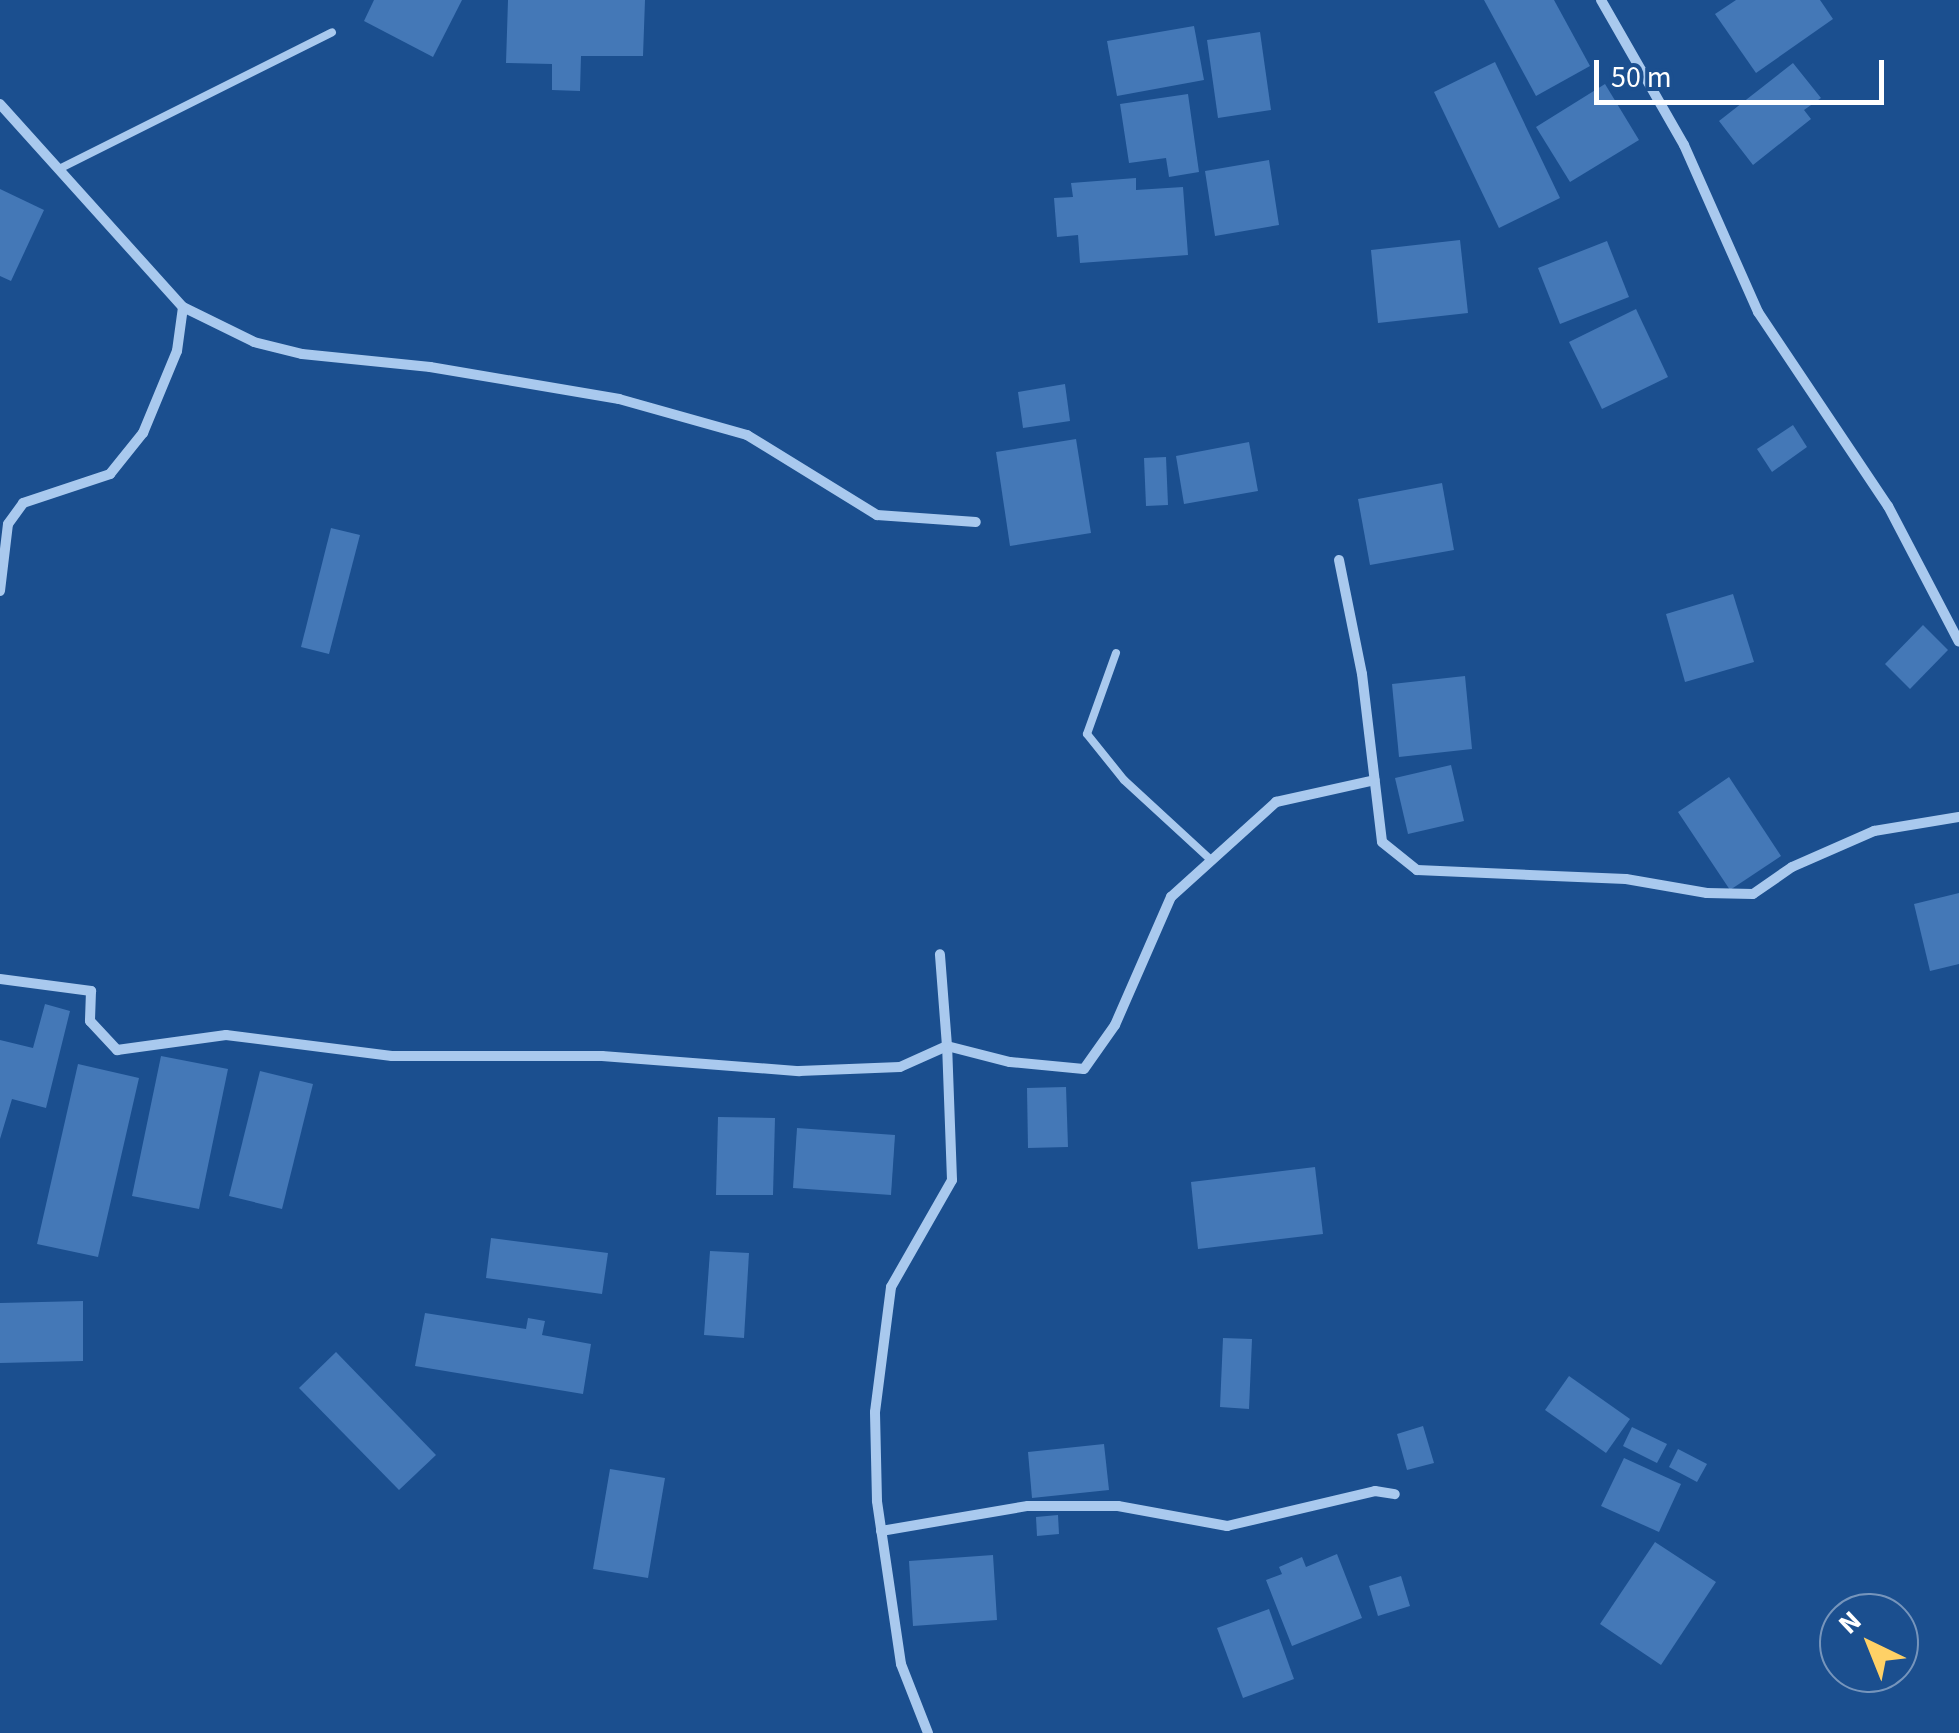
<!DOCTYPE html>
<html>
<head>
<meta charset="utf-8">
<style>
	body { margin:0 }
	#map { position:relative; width:1959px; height:1733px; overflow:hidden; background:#1b4f8f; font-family:"Source Sans 3",sans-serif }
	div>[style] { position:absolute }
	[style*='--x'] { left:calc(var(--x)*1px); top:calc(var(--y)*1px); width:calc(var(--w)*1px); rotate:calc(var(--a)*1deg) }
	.building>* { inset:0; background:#4478b7 }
	.service>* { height:8px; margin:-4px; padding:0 4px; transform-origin:4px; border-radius:4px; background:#a9c9ee }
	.minor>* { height:10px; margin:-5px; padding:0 5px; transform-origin:5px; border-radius:5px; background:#a9c9ee }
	span { translate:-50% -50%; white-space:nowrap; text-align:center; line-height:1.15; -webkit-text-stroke:8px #1b4f8f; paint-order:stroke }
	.north { position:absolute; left:1819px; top:1593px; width:100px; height:100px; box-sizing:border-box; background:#1b4f8f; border:2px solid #7695bc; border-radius:50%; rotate:317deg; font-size:28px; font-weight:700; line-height:40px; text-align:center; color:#fff }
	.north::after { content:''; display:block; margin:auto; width:35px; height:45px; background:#ffd166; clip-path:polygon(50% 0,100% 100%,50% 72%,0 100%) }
	.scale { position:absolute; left:1594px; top:60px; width:290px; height:45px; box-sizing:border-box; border:5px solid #fff; border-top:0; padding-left:12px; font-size:30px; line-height:35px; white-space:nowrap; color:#fff; -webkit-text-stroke:8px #1b4f8f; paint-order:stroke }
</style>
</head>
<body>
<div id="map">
	<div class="building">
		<div style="clip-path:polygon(374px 0,462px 0,433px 57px,364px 21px)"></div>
		<div style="clip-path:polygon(508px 0,645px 0,643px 56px,581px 56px,580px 91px,552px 90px,552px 64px,506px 63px)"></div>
		<div style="clip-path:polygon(1484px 0,1554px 0,1590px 66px,1536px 96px)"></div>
		<div style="clip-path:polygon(1736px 0,1820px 0,1833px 19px,1756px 73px,1715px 14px)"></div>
		<div style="clip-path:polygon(1194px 26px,1204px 80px,1117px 96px,1107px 41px)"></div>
		<div style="clip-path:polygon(1260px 32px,1271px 110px,1218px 118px,1207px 40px)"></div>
		<div style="clip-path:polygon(1495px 62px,1560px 198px,1499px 228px,1434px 92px)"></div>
		<div style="clip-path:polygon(1793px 63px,1821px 98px,1804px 110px,1811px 119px,1753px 165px,1719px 121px)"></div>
		<div style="clip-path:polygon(1605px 84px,1639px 140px,1570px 182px,1536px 127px)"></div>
		<div style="clip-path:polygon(1188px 94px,1199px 172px,1169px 177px,1166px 158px,1129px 163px,1120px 104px)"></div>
		<div style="clip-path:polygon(1269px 160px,1279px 225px,1215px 236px,1205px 171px)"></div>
		<div style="clip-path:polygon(1136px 178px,1136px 190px,1183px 187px,1188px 255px,1080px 263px,1078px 235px,1057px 237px,1054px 198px,1073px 197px,1071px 183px)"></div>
		<div style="clip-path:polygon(0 189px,44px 210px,11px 281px,0 276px)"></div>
		<div style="clip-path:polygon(1460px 240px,1468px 313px,1378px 323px,1371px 250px)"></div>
		<div style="clip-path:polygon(1607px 241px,1629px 297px,1560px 324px,1538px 268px)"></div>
		<div style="clip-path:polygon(1636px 309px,1668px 377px,1602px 409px,1569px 342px)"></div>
		<div style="clip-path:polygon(1065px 384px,1070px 421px,1023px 428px,1018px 392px)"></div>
		<div style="clip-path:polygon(1793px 425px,1807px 447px,1772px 472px,1757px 449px)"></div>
		<div style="clip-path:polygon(1076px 439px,1091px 533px,1010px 546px,996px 452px)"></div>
		<div style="clip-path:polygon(1249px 442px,1258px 491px,1184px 504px,1176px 456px)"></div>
		<div style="clip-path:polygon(1166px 457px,1168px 505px,1146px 506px,1144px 458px)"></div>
		<div style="clip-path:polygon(1442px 483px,1454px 550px,1370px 565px,1358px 499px)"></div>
		<div style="clip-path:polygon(331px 528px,360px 535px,329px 654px,301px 647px)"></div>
		<div style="clip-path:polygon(1733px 594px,1754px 662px,1685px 682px,1666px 614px)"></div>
		<div style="clip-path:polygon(1923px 625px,1948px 650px,1910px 689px,1885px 664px)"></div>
		<div style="clip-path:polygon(1465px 676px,1472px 749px,1399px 757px,1392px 684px)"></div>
		<div style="clip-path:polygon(1451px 765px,1464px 821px,1408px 834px,1395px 778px)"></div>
		<div style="clip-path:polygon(1729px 777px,1781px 856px,1730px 890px,1678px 812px)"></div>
		<div style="clip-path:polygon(1959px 893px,1959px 964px,1930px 971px,1914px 904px)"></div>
		<div style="clip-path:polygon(45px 1004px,70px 1011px,46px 1108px,12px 1099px,0 1139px,0 1040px,33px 1048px)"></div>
		<div style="clip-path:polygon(161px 1056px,228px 1069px,199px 1209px,132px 1196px)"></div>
		<div style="clip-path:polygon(78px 1064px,139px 1078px,98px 1257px,37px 1244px)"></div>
		<div style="clip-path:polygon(260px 1071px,313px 1084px,282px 1209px,229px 1196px)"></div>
		<div style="clip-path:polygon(1066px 1087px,1068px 1147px,1028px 1148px,1027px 1088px)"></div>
		<div style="clip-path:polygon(718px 1117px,775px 1118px,773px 1195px,716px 1195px)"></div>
		<div style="clip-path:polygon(797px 1128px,895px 1135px,891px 1195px,793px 1188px)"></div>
		<div style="clip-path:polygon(1315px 1167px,1323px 1234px,1198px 1249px,1191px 1182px)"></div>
		<div style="clip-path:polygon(491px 1238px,608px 1253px,602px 1294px,486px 1278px)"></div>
		<div style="clip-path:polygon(710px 1251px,749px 1253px,744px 1338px,704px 1335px)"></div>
		<div style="clip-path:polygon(83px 1301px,83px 1361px,0 1363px,0 1303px)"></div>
		<div style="clip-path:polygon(425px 1313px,526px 1329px,528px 1318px,545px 1321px,542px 1335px,591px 1344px,583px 1394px,415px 1366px)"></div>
		<div style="clip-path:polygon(1223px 1338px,1252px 1339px,1249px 1409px,1220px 1407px)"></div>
		<div style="clip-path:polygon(336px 1352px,436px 1455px,399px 1490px,299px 1388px)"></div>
		<div style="clip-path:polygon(1569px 1376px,1630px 1419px,1606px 1453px,1545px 1410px)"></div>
		<div style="clip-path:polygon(1423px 1426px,1434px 1463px,1407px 1470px,1397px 1434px)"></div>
		<div style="clip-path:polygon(1632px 1427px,1667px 1444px,1657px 1463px,1623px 1446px)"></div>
		<div style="clip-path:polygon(1104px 1444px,1109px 1490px,1032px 1498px,1028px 1452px)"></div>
		<div style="clip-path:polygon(1678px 1449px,1707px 1464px,1697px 1482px,1669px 1467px)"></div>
		<div style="clip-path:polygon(1624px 1458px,1681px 1484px,1659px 1532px,1601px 1506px)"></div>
		<div style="clip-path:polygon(610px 1469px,665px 1478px,648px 1578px,593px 1569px)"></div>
		<div style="clip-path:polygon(1058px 1515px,1059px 1534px,1037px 1536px,1036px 1517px)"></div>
		<div style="clip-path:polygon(1655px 1542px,1716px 1582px,1661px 1665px,1600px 1624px)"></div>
		<div style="clip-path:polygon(1337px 1554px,1362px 1618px,1292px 1646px,1266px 1580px,1282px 1574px,1279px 1567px,1302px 1557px,1306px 1567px)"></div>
		<div style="clip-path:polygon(993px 1555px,997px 1620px,913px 1626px,909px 1561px)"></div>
		<div style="clip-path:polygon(1401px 1576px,1410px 1606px,1378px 1616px,1369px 1586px)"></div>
		<div style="clip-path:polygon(1269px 1609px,1294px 1679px,1243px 1698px,1217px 1628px)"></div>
	</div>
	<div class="service">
		<div style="--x:61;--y:168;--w:303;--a:-26.6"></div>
		<div style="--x:1116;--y:653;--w:86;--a:109.7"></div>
		<div style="--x:1087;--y:734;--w:59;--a:51.2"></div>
		<div style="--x:1124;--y:780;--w:118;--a:42.6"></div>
	</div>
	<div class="minor">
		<div style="--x:1601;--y:0;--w:167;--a:60.2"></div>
		<div style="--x:1684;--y:145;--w:183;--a:66.1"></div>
		<div style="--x:1758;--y:312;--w:234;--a:56.2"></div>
		<div style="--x:1888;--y:506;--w:153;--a:62.4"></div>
		<div style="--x:0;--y:104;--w:273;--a:48"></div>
		<div style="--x:183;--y:307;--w:79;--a:26.2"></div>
		<div style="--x:254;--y:342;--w:49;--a:14"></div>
		<div style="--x:302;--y:354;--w:129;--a:5.8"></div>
		<div style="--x:430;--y:367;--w:192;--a:9.6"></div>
		<div style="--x:619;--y:399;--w:133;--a:15.7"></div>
		<div style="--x:747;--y:435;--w:153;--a:31.6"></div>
		<div style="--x:877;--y:515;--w:99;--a:4"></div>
		<div style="--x:1339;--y:560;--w:116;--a:78.6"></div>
		<div style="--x:1362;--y:674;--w:169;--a:83.2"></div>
		<div style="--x:1382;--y:842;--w:45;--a:38.7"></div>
		<div style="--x:1417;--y:870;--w:209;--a:2.5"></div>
		<div style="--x:1626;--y:879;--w:82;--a:9.8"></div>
		<div style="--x:1707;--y:893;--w:46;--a:1.2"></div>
		<div style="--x:1753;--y:894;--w:47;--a:-34.7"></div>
		<div style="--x:1792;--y:867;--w:90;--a:-23.7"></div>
		<div style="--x:1874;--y:831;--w:86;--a:-9.4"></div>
		<div style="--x:0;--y:591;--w:67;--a:-83.2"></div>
		<div style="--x:8;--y:524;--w:26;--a:-54"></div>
		<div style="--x:23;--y:503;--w:92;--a:-18.4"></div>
		<div style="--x:110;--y:474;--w:53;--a:-51.2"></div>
		<div style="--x:143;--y:433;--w:89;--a:-67.5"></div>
		<div style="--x:177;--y:351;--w:44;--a:-82.2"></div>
		<div style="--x:0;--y:979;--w:92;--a:7.5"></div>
		<div style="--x:91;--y:991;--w:30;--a:92"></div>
		<div style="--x:90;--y:1021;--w:40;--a:47"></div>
		<div style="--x:117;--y:1050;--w:110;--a:-7.8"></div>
		<div style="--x:226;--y:1035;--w:167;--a:7.2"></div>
		<div style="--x:392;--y:1056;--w:210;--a:0"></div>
		<div style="--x:602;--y:1056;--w:198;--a:4.4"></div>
		<div style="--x:799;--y:1071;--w:101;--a:-2.3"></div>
		<div style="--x:900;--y:1067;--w:51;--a:-24.1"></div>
		<div style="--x:947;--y:1046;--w:92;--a:-94.4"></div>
		<div style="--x:881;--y:1531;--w:149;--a:-9.7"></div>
		<div style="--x:1028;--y:1506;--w:90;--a:0"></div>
		<div style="--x:1118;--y:1506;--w:111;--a:10.4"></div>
		<div style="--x:1227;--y:1526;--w:152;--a:-13.3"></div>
		<div style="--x:1375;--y:1491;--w:20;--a:9"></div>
		<div style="--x:928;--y:1733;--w:74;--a:-111.4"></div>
		<div style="--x:901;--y:1664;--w:165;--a:-98.4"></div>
		<div style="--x:877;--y:1501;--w:89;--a:-91.3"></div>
		<div style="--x:875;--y:1412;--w:126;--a:-82.7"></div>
		<div style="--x:891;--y:1287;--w:123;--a:-60.3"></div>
		<div style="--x:952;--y:1180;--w:134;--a:-92.1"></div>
		<div style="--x:947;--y:1046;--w:65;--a:14.3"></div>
		<div style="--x:1010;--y:1062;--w:74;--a:5.4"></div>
		<div style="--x:1084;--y:1069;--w:54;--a:-54.8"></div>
		<div style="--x:1115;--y:1025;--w:140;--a:-66.4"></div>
		<div style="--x:1171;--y:897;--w:142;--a:-42.1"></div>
		<div style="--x:1276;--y:802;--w:101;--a:-12.5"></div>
	</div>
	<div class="north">N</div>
	<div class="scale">50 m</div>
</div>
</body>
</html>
